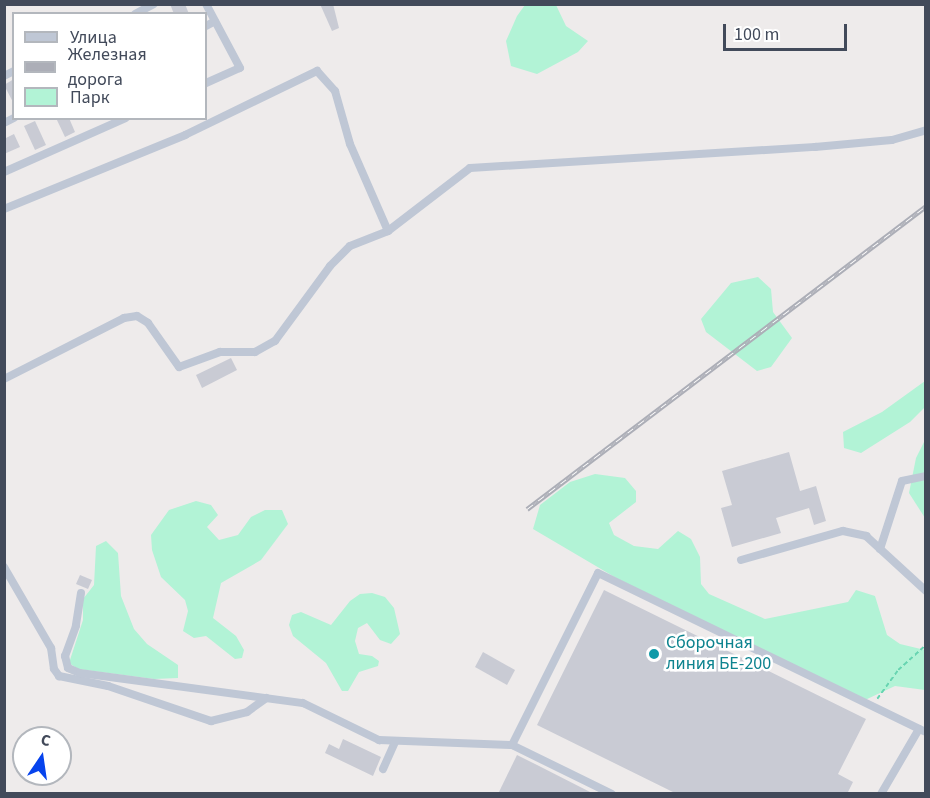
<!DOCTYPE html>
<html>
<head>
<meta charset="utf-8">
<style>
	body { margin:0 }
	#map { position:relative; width:930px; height:798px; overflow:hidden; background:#eeebeb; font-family:"Source Sans 3",sans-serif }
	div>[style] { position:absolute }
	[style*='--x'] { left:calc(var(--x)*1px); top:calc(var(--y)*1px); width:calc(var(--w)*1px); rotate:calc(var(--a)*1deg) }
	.green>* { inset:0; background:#b2f3d6 }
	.building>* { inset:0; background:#c9cbd4 }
	.path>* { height:1.5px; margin-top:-0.75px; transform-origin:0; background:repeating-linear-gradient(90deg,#67d4b1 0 4.5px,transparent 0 7.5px) }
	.minor>* { height:8px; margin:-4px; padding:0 4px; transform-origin:4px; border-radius:4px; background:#bfc7d5 }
	.rail>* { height:4.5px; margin-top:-2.25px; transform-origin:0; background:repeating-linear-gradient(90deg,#fff 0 7px,#acaeb7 0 14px); box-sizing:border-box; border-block:2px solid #acaeb7 }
	.dots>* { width:16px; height:16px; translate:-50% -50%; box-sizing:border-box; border:3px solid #fff; border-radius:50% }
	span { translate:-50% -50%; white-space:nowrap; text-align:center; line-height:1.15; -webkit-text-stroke:5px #fff; paint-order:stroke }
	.culture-label { font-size:18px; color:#0d838f }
	.left { translate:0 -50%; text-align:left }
	.frame { position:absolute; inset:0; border:6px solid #424a5a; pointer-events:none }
	.legend { position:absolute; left:12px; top:12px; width:195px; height:108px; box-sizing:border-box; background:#fff; border:2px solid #b3b7bd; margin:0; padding:8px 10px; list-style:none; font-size:18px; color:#424a5a }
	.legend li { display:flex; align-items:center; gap:12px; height:30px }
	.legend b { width:30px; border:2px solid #b3b7bd }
	.north { position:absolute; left:12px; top:726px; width:60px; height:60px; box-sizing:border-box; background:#fff; border:2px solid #b3b7bd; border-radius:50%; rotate:13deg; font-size:16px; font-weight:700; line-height:24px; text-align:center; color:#424a5a }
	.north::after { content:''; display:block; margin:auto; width:21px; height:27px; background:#0643ed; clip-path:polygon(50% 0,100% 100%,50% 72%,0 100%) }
	.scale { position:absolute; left:723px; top:24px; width:124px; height:27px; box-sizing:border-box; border:3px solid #424a5a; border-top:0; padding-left:8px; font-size:18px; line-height:21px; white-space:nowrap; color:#424a5a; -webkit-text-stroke:4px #fff; paint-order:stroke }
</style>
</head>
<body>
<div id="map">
	<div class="green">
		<div style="clip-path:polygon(556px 5px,566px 26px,588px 41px,578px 52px,537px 74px,511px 66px,506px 41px,517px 16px,525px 5px)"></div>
		<div style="clip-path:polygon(758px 277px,771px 289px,773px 312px,792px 338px,771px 367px,757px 371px,706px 332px,701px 319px,731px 283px)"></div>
		<div style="clip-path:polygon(925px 381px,925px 407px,910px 422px,861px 453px,844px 448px,843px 432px,882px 412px)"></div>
		<div style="clip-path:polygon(925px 440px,925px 518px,909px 493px,916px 458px)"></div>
		<div style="clip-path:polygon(595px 474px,625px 478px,636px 491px,636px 502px,609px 523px,614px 535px,634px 546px,658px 549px,678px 531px,691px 539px,700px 557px,701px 584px,709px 594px,765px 619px,848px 602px,856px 590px,875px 596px,887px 635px,900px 644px,925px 650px,925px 690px,895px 686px,865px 700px,618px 579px,533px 529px,540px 505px,570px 482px)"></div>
		<div style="clip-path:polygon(196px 501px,211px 505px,218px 515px,207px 527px,219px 540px,238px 535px,251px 517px,265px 510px,282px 510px,288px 524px,261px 560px,221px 583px,213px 618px,236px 636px,244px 650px,242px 658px,235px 659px,206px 636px,194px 638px,183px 631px,188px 611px,185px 600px,161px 577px,152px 550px,151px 535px,169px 510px)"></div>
		<div style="clip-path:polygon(106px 541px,118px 553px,121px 596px,134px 629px,147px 644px,178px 665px,178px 678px,154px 679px,78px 669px,69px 663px,83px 620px,83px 599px,94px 585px,96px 546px)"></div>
		<div style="clip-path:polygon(372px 593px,385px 597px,394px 608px,400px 634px,391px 644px,380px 640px,367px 623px,358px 628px,355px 641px,359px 654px,372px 656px,379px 661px,378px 666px,359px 672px,348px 691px,342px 691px,326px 663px,293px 636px,289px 625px,292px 615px,301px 612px,331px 625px,350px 601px,360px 594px)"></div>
	</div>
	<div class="building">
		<div style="clip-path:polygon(170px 4px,185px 4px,189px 14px,174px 14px)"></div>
		<div style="clip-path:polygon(320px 4px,333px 4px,339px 28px,332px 31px)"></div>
		<div style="clip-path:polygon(14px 79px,14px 104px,4px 85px)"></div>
		<div style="clip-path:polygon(56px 118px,69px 118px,75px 132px,65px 137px)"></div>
		<div style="clip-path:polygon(35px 121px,46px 145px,35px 150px,24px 126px)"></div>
		<div style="clip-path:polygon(14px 134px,20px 147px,4px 154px,4px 139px)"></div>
		<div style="clip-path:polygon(231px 358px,237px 370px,202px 388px,196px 375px)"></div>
		<div style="clip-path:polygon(789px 452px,800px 491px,816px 486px,826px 521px,814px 525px,809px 508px,776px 518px,781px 533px,732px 547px,721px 508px,732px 505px,722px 471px)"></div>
		<div style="clip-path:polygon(80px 575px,92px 580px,88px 589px,76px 584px)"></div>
		<div style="clip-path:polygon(604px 590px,866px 719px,838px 774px,853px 782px,847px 794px,677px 794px,537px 725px)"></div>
		<div style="clip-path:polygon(483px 652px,515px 670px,507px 685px,475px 667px)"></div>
		<div style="clip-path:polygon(343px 739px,381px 757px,373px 776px,325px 753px,329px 744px,339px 749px)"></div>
		<div style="clip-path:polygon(517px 755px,541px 767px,594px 794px,498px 794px)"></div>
	</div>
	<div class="path">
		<div style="--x:877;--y:699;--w:36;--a:-54"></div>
		<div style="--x:898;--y:670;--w:38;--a:-42"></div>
	</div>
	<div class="minor">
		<div style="--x:135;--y:14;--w:21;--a:-28"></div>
		<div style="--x:206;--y:26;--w:10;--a:-29"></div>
		<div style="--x:4;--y:76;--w:11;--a:-27"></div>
		<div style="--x:206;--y:83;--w:37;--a:-24"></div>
		<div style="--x:240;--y:68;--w:72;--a:-118"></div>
		<div style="--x:4;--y:123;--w:11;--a:-27"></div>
		<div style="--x:4;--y:172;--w:133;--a:-23.9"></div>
		<div style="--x:4;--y:209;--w:196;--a:-22.2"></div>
		<div style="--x:185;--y:135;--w:147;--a:-25.9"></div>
		<div style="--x:317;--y:71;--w:27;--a:48"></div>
		<div style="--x:335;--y:91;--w:55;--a:74.2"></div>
		<div style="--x:350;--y:144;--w:95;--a:66.4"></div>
		<div style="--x:4;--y:379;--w:135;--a:-26.9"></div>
		<div style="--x:124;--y:318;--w:13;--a:-9"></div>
		<div style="--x:137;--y:316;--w:13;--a:32"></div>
		<div style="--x:148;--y:323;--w:54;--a:54.8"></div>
		<div style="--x:179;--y:367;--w:44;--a:-20.1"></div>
		<div style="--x:220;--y:352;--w:35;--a:0"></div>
		<div style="--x:255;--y:352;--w:23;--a:-29"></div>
		<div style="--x:275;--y:341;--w:93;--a:-53.7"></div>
		<div style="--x:330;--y:266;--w:28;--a:-45"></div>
		<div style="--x:350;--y:246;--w:41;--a:-21.5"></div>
		<div style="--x:388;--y:231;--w:103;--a:-37.5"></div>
		<div style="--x:470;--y:168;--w:346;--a:-3.5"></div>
		<div style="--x:815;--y:147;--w:77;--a:-5.2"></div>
		<div style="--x:892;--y:140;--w:35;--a:-16"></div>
		<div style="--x:880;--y:549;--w:71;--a:-72.1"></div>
		<div style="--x:902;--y:481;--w:25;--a:-12"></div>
		<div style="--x:741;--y:560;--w:106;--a:-15.9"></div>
		<div style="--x:843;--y:531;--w:24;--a:12"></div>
		<div style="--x:866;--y:536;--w:81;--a:42.5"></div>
		<div style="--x:4;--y:567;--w:94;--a:59.9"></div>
		<div style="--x:51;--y:648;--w:21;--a:82"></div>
		<div style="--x:54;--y:669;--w:9;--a:54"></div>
		<div style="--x:59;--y:676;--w:50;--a:11.5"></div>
		<div style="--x:108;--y:686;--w:109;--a:18.8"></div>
		<div style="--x:211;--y:721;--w:37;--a:-14"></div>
		<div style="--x:247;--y:712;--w:24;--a:-36"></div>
		<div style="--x:81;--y:593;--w:33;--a:99"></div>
		<div style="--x:76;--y:626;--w:32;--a:110"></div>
		<div style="--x:65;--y:656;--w:12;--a:76"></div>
		<div style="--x:68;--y:668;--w:13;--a:23"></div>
		<div style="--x:80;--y:673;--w:225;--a:7.7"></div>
		<div style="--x:303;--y:703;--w:85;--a:26"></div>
		<div style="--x:379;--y:740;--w:133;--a:2.2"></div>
		<div style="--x:512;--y:745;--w:111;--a:26.1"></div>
		<div style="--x:512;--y:745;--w:192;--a:-63.4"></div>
		<div style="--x:598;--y:573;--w:357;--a:25.9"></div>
		<div style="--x:383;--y:769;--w:30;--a:-66"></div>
		<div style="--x:881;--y:794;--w:75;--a:-59.7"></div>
		<div style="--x:919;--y:729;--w:8;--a:23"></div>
	</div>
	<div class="rail">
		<div style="--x:527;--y:509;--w:501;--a:-37.21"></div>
	</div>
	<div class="dots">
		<div style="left:654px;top:654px;background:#0f9aa8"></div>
	</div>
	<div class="culture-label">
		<span class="left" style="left:666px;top:654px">Сборочная<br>линия БЕ-200</span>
	</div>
	<div class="frame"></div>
	<ul class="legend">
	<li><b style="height:8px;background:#bfc7d5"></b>Улица</li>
	<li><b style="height:8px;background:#acaeb7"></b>Железная дорога</li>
	<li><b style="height:16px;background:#b2f3d6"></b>Парк</li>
	</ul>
	<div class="north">С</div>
	<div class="scale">100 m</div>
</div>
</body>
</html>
